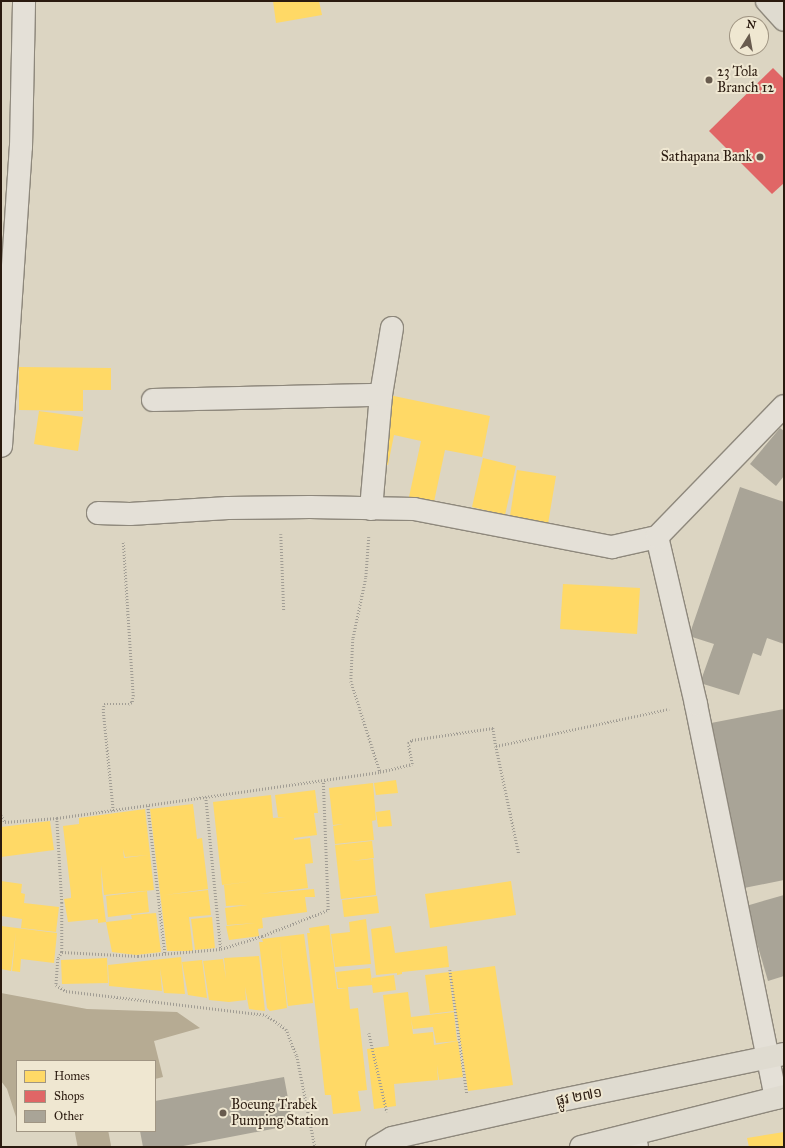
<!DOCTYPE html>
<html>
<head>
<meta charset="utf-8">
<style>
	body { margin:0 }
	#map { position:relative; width:785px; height:1148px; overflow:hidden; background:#dcd5c2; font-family:"IM FELL Great Primer","Noto Sans Khmer",serif }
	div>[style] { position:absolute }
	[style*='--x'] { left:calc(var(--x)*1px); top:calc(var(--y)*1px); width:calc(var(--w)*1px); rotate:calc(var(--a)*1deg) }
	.water>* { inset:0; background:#b6ab93 }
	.homes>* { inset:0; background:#ffd966 }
	.shops>* { inset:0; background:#e06666 }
	.canal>* { height:33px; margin:-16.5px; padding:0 16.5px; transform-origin:16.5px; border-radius:16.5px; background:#b6ab93 }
	.building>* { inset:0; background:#a9a497 }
	.path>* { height:2.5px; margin-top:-1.25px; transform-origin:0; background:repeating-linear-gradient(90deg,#a19d94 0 1px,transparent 0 3px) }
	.roads { filter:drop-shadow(1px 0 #8e887c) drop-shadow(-1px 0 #8e887c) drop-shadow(0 1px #8e887c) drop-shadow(0 -1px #8e887c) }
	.service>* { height:18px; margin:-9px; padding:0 9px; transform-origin:9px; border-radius:9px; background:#e4e0d7 }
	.minor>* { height:22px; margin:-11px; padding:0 11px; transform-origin:11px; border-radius:11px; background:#e4e0d7 }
	.primary>* { height:22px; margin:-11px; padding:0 11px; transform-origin:11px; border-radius:11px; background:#dfdbd0 }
	.trunk>* { height:22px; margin:-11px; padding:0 11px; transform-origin:11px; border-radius:11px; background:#dfdbd0 }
	.dots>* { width:11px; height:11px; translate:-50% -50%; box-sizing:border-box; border:2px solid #efe7d1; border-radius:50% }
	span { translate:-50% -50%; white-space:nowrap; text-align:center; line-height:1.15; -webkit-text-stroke:4px #efe7d1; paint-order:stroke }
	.poi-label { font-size:14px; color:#2a1a0f }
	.left { translate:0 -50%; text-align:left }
	.right { translate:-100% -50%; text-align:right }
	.street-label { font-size:14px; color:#2a1a0f }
	.frame { position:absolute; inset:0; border:2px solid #2a1a0f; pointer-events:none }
	.legend { position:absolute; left:16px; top:1060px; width:140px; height:72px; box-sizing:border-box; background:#efe7d1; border:1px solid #a09583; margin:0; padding:5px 7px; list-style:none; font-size:12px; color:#2a1a0f }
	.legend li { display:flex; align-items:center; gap:8px; height:20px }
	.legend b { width:20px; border:1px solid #a09583 }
	.north { position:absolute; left:729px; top:16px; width:40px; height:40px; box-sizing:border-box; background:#efe7d1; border:1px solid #a09583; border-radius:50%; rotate:11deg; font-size:11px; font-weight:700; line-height:16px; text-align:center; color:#2a1a0f }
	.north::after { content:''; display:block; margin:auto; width:14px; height:18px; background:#685b4e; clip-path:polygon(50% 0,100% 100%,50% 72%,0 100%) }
</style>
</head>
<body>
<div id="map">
	<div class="water">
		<div style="clip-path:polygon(1px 993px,87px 1009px,177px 1012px,200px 1028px,154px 1041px,163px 1077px,155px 1079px,155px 1061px,17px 1061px,17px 1117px,16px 1117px,7px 1089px,1px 1081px)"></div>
	</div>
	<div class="homes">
		<div style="clip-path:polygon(273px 1px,319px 1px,322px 15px,276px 23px)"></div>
		<div style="clip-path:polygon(19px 367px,111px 368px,111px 390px,83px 390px,83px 411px,19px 410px)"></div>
		<div style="clip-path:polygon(389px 395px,490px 416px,482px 457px,445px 450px,431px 516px,406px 511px,421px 441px,394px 435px,388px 465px,375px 462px)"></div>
		<div style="clip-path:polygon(39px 411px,83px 417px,78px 451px,34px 444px)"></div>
		<div style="clip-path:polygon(483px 458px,516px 466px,505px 515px,472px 507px)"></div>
		<div style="clip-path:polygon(517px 470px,556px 476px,546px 536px,508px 529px)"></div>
		<div style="clip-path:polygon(563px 584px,640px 588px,637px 634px,560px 629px)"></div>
		<div style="clip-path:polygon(396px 780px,398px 793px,376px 795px,374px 783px)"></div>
		<div style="clip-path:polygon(373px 783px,376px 820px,372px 821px,374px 840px,335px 844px,333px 826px,343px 824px,333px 825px,329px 788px)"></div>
		<div style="clip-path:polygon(315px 790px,318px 813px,314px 813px,317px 835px,294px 838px,294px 840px,310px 838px,313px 863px,305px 864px,308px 888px,259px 894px,314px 889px,315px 897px,305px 897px,307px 912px,262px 918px,263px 928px,258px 929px,259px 936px,229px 940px,226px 926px,257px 923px,227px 925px,225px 908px,248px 905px,226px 906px,224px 885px,255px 881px,222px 885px,213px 802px,271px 795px,273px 818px,285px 817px,278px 817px,275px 795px)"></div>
		<div style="clip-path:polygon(193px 804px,197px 839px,202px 838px,208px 889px,165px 895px,208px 890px,211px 915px,189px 917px,193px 951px,167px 951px,150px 809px)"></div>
		<div style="clip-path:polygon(evenodd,145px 809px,154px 890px,104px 895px,101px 866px,102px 891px,106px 922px,132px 919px,131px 915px,156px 913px,161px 952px,136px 955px,112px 952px,106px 922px,98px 923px,98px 919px,68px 922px,64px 899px,71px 898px,71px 894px,63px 826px,79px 824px,79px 818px,145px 809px,123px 849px,125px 857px,148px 855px,124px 858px,123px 849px)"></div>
		<div style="clip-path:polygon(390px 810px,392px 826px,378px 827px,376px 812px)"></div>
		<div style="clip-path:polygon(50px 821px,54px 850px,1px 857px,1px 827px)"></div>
		<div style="clip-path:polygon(372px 841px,374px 858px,351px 861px,373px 859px,376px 895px,341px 899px,335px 845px)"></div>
		<div style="clip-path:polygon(1px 881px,22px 884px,21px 893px,25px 894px,24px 903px,59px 907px,56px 932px,21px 928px,22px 919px,1px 916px)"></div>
		<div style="clip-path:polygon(511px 881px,516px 915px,430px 928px,425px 894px)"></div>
		<div style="clip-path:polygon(147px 891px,149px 912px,108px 917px,106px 896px)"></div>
		<div style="clip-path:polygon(377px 896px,379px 913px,344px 917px,342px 900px)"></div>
		<div style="clip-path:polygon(212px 917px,215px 948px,195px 950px,191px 919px)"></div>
		<div style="clip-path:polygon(366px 919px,371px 964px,335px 967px,331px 934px,350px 932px,349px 922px)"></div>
		<div style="clip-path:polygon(329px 925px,337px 989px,347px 988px,338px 988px,336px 972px,370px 968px,372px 982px,372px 978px,394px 975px,396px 990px,373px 993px,372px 985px,348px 987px,350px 1009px,358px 1008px,367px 1090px,358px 1091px,361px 1111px,333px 1114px,331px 1095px,325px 1095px,307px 933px,310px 933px,309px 928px)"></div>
		<div style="clip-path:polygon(1px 926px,57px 933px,54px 963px,21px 959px,20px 972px,12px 971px,16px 932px,11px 971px,1px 969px)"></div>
		<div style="clip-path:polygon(391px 926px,395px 953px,447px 946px,449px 967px,402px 972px,402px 974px,397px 975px,397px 973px,376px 975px,371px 929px)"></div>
		<div style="clip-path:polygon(304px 934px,313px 1003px,288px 1006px,280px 941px,287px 1008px,270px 1011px,267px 1008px,259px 942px,263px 942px,262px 939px)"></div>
		<div style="clip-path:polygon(259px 956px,265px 1011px,249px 1009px,245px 987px,246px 1000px,229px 1002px,209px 1000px,203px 961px,223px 959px,226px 979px,224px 958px)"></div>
		<div style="clip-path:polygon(181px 957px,185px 994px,164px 993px,160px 968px,162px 991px,109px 986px,108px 965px)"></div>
		<div style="clip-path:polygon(107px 958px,108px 983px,62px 984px,61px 960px)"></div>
		<div style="clip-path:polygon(202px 960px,207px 998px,188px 995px,182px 962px)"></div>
		<div style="clip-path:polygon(495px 966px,513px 1085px,468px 1091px,450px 972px)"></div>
		<div style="clip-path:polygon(449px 972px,454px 1011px,430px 1014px,425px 975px)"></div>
		<div style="clip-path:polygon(408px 992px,411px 1017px,454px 1012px,457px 1041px,436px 1043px,433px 1027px,413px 1029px,411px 1019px,413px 1034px,433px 1032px,434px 1045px,458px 1041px,463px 1077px,439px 1080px,437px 1065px,438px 1080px,394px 1084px,396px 1106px,374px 1109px,367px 1049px,389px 1046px,383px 995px)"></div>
		<div style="clip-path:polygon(784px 1132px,784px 1147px,749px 1147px,747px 1138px)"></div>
	</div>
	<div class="shops">
		<div style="clip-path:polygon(773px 68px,784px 79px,784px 183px,772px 194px,709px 131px)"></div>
	</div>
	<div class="canal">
		<div style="--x:91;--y:1131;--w:16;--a:79"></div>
	</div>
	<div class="building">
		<div style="clip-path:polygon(780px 428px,784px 431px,784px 476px,776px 486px,750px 464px)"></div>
		<div style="clip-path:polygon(740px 487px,784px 502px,784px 644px,767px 638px,761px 656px,753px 653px,739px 695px,700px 683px,714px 644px,689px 636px)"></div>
		<div style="clip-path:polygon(784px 709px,784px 880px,744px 888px,711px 723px)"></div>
		<div style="clip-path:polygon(784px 895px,784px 976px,768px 981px,746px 906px)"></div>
		<div style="clip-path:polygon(284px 1077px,293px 1125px,178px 1147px,143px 1147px,140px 1131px,155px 1131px,155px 1101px)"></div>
	</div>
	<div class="path">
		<div style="--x:281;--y:534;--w:77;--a:87.8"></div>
		<div style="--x:369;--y:537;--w:41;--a:94.2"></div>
		<div style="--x:366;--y:578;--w:62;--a:102"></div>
		<div style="--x:353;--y:639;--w:42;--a:92.7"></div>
		<div style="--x:351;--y:681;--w:96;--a:72.3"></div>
		<div style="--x:496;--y:746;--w:110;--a:78"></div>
		<div style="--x:206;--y:797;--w:153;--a:84.4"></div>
		<div style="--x:148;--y:806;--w:149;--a:83.4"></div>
		<div style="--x:113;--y:811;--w:101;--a:-95.7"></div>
		<div style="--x:103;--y:710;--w:6;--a:-81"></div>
		<div style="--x:104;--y:704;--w:24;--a:0"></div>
		<div style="--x:128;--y:704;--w:4;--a:-27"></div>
		<div style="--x:132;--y:702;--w:6;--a:-81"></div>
		<div style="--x:133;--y:696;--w:154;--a:-93.7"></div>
		<div style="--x:1;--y:815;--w:8;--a:60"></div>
		<div style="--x:5;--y:822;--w:52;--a:-4.4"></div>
		<div style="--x:57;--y:818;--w:326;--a:-8.1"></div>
		<div style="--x:380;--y:772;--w:33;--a:-14"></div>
		<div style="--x:412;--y:764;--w:21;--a:-101"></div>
		<div style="--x:408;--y:743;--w:5;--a:-37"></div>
		<div style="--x:412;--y:740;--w:82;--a:-8.4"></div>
		<div style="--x:493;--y:728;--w:18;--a:81"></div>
		<div style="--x:496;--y:746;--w:177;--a:-12.1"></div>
		<div style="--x:57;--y:818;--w:85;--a:86.6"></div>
		<div style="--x:62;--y:903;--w:49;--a:90"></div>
		<div style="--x:62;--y:952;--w:8;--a:120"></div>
		<div style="--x:58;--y:959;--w:26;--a:94"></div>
		<div style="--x:56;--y:985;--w:12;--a:31"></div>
		<div style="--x:66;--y:991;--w:201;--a:6.8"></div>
		<div style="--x:266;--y:1015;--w:24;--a:35"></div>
		<div style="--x:286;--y:1029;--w:29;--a:68"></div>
		<div style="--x:297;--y:1056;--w:93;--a:78.8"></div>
		<div style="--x:62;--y:952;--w:76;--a:3"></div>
		<div style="--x:138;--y:956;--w:83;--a:-4.8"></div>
		<div style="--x:221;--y:949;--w:43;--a:-17.6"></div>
		<div style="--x:262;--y:936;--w:71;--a:-21.5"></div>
		<div style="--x:328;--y:910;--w:129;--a:-92.2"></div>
		<div style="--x:450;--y:970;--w:125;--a:82.2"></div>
		<div style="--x:369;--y:1033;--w:81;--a:77.2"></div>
	</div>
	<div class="roads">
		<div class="service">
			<div style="--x:636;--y:1133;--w:14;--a:78"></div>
		</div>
		<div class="minor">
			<div style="--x:153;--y:400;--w:228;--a:-1.3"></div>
			<div style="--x:1;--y:446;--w:300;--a:-86.2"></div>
			<div style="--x:21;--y:147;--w:146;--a:-88.8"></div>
			<div style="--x:371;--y:509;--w:114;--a:-85"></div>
			<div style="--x:381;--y:395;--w:68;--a:-80.7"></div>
			<div style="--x:98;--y:513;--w:32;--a:2"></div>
			<div style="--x:130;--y:514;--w:98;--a:-3.5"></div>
			<div style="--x:228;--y:508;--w:82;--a:-0.7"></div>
			<div style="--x:310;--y:507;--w:104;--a:1.1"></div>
			<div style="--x:414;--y:509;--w:202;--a:10.9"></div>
			<div style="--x:612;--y:547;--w:46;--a:-12.5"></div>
			<div style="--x:776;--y:1098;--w:402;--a:-101.5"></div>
			<div style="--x:696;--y:704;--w:171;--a:-103.1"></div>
			<div style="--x:657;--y:537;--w:182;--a:-45.9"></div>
		</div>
		<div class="primary">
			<div style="--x:377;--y:1147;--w:17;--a:-31"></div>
			<div style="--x:392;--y:1138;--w:164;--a:-12.7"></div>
			<div style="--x:552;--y:1102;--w:237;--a:-11.7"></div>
			<div style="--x:581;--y:1147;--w:209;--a:-14.1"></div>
		</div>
		<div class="trunk">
			<div style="--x:767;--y:1;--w:25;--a:48"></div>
		</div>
	</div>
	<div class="dots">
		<div style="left:709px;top:80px;background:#685b4e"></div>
		<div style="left:760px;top:157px;background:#685b4e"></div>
		<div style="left:223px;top:1113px;background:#685b4e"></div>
	</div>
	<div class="poi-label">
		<span class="left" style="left:717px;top:80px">23 Tola<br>Branch 12</span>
		<span class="right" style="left:752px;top:157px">Sathapana Bank</span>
		<span class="left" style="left:231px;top:1113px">Boeung Trabek<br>Pumping Station</span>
	</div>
	<div class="street-label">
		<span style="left:579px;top:1097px;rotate:-11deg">ផ្លូវ ២៧១</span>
	</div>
	<div class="frame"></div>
	<ul class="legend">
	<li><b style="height:11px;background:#ffd966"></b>Homes</li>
	<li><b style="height:11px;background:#e06666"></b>Shops</li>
	<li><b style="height:11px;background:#a9a497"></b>Other</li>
	</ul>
	<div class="north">N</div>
</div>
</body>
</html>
